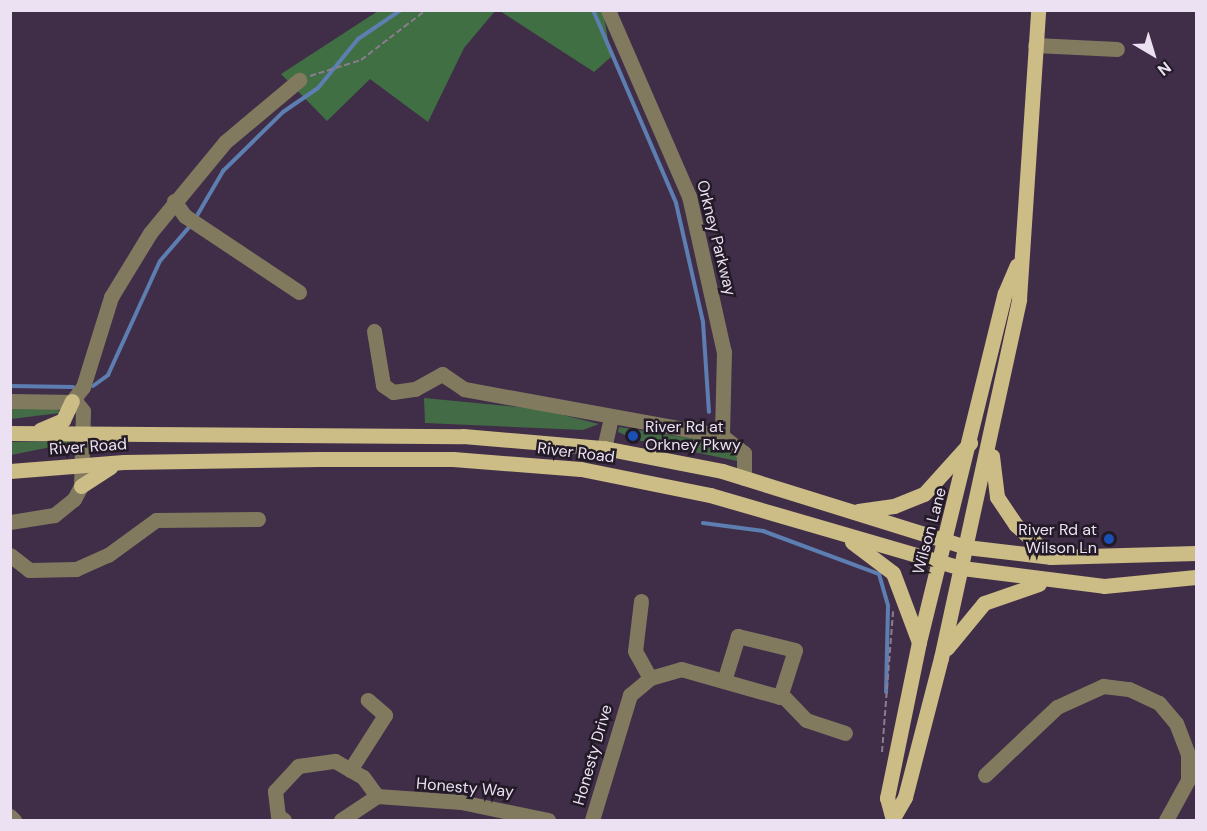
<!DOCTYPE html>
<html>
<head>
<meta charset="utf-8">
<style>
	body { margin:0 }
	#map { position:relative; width:1207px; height:831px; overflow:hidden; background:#402e48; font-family:"DM Sans",sans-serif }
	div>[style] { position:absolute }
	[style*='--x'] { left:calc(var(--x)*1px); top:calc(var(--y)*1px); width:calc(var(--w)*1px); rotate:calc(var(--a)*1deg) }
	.green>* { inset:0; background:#436b46 }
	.forest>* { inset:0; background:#3f6f43 }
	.stream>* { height:4px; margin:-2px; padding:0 2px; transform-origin:2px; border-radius:2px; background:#5d7eb1 }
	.path>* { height:2px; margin-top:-1px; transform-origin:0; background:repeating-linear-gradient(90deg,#8b7c92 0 6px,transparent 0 9px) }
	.minor>* { height:15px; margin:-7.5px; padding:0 7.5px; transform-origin:7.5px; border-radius:7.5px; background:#817a5f }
	.major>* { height:15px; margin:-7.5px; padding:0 7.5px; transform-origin:7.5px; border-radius:7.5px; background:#ccbc85 }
	.dots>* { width:16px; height:16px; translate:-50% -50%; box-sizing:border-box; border:3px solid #221a26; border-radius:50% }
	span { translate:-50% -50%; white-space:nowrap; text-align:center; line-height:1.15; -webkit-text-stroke:5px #221a26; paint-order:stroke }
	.street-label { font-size:16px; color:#ece1f2 }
	.poi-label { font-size:16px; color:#ece1f2 }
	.left { translate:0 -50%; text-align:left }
	.right { translate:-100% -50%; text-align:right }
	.frame { position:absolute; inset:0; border:12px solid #ece1f2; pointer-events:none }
	.north { position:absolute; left:1123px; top:24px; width:60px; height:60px; -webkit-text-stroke:4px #221a26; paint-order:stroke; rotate:142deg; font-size:16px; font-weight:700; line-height:24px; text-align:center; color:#ece1f2 }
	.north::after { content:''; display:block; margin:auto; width:21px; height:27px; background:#ece1f2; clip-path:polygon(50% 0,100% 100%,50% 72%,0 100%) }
</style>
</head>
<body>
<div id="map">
	<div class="green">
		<div style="clip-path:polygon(424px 398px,539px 409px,599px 424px,583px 430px,425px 423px)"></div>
		<div style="clip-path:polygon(11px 406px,57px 408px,60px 413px,11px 419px)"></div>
		<div style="clip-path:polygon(619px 427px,721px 443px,739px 456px,737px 461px,637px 440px,618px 432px)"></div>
		<div style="clip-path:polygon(10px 442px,70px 441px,71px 443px,11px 455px)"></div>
	</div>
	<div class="forest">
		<div style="clip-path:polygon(378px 11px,495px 11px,464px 48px,428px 122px,370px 79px,327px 121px,281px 74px)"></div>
		<div style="clip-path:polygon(500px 11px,603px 11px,611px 57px,594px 72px)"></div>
	</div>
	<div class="stream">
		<div style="--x:593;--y:10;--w:210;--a:66.7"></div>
		<div style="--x:676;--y:203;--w:122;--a:77.2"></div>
		<div style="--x:703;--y:322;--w:90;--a:86.2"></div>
		<div style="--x:195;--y:219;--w:56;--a:-59.7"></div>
		<div style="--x:223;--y:171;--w:84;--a:-44.5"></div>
		<div style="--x:283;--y:112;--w:42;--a:-34.4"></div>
		<div style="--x:318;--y:88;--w:63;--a:-50.8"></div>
		<div style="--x:358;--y:39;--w:52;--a:-34"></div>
		<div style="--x:10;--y:386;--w:63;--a:0.9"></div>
		<div style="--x:93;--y:386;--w:19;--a:-36"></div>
		<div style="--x:108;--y:375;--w:125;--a:-65.5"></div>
		<div style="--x:160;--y:261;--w:48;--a:-49.3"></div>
		<div style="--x:703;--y:523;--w:61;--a:7.6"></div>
		<div style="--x:763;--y:531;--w:124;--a:20.3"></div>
		<div style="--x:879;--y:574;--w:33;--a:74"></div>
		<div style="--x:888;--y:606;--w:86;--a:91.3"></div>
	</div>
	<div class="path">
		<div style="--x:310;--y:76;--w:53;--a:-17.4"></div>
		<div style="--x:361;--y:60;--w:82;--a:-37.6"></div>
		<div style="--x:882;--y:752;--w:141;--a:-85.5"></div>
	</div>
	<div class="minor">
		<div style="--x:608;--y:10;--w:203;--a:66.5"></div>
		<div style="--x:689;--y:196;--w:160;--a:77.4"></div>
		<div style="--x:724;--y:352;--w:84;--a:91.4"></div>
		<div style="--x:1035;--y:45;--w:82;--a:2.8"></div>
		<div style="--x:174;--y:201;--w:19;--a:54"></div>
		<div style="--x:185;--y:216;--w:137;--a:33.7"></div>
		<div style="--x:374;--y:331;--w:55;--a:80.5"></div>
		<div style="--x:383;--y:385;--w:12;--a:35"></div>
		<div style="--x:393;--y:392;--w:22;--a:-8"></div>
		<div style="--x:415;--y:389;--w:31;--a:-29"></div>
		<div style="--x:442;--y:374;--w:27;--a:34"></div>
		<div style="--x:464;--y:389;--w:262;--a:10.3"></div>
		<div style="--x:722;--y:436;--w:28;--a:38"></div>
		<div style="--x:744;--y:453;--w:25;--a:90"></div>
		<div style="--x:10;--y:401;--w:66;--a:0.9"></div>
		<div style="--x:76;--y:402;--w:11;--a:52"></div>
		<div style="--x:83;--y:411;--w:75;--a:91.5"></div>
		<div style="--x:81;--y:486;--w:15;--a:118"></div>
		<div style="--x:74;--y:499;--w:26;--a:141"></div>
		<div style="--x:54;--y:515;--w:45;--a:171"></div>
		<div style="--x:72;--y:401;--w:18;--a:-52"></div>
		<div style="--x:83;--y:387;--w:94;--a:-72.7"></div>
		<div style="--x:111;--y:297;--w:75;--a:-58.6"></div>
		<div style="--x:150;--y:233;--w:118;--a:-50.5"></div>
		<div style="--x:225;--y:142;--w:97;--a:-40"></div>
		<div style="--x:604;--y:448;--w:32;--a:-77"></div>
		<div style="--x:10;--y:555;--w:24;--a:38"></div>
		<div style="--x:29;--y:570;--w:47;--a:-1.2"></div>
		<div style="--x:76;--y:569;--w:35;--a:-24"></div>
		<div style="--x:108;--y:555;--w:59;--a:-36.1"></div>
		<div style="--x:156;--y:520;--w:102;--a:-0.6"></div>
		<div style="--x:641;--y:601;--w:50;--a:96.8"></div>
		<div style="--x:635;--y:651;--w:31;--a:61"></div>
		<div style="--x:781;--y:694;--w:36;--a:46"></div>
		<div style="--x:806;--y:720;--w:41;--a:18.4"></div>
		<div style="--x:350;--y:770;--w:65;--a:-57.5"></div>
		<div style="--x:385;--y:715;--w:23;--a:-139"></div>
		<div style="--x:985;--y:775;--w:99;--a:-43.4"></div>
		<div style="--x:1057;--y:707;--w:51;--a:-24.5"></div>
		<div style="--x:1103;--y:686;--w:26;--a:7"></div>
		<div style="--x:1129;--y:689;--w:33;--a:25"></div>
		<div style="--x:1159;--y:703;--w:26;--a:50"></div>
		<div style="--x:1176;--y:723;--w:33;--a:69"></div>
		<div style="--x:1188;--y:754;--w:26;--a:90"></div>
		<div style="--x:1188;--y:780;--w:46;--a:118.8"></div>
		<div style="--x:10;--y:816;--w:6;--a:45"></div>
		<div style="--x:284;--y:820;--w:7;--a:-146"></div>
		<div style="--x:278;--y:816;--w:25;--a:-97"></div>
		<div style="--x:275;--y:791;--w:34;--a:-47"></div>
		<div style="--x:298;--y:766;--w:37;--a:-8"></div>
		<div style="--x:335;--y:761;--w:32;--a:30"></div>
		<div style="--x:363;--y:777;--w:24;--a:54"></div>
		<div style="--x:341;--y:820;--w:43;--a:-33.7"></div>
		<div style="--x:377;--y:796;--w:84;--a:4.1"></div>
		<div style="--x:461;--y:802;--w:89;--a:11.7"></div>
		<div style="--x:592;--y:820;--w:131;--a:-73.1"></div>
		<div style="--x:630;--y:695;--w:26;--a:-40"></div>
		<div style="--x:650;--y:678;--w:32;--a:-16"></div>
		<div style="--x:681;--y:669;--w:103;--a:15.8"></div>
		<div style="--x:780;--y:697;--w:49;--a:-72.3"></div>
		<div style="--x:795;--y:650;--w:59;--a:-166.2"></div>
		<div style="--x:738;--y:636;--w:47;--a:107.3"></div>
	</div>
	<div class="major">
		<div style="--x:40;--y:430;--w:25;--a:-23"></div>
		<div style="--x:63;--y:420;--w:21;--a:-65"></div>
		<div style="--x:10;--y:433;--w:453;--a:0.4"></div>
		<div style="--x:463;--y:436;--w:142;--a:4.9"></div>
		<div style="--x:604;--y:448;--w:120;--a:11"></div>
		<div style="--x:722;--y:471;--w:256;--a:17.3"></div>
		<div style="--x:966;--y:547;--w:86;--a:6.7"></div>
		<div style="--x:1051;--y:557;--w:145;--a:-1.6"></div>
		<div style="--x:992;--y:456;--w:41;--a:83"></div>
		<div style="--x:997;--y:497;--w:34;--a:56"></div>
		<div style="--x:1016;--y:525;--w:47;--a:42.4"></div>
		<div style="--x:10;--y:471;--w:114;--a:-4.5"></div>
		<div style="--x:124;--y:462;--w:195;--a:-0.9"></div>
		<div style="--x:319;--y:459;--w:134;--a:0"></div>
		<div style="--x:453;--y:459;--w:128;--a:4.5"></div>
		<div style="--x:581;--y:469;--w:132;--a:11.4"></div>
		<div style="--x:710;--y:495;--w:262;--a:16.2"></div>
		<div style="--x:962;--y:568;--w:143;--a:7.2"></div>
		<div style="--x:1104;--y:586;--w:92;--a:-5.6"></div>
		<div style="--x:81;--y:486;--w:35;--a:-33"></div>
		<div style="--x:858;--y:511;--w:36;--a:-8"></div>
		<div style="--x:894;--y:506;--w:32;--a:-22"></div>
		<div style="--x:924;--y:494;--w:69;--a:-48"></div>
		<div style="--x:852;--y:542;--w:51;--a:37.1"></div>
		<div style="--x:893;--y:573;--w:74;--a:69.4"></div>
		<div style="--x:947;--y:648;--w:58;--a:-50.6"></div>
		<div style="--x:984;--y:603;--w:58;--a:-19.1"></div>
		<div style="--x:893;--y:818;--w:24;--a:-60"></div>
		<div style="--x:905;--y:797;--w:144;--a:-75.5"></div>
		<div style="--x:941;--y:658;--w:367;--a:-77.7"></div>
		<div style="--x:1019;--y:299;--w:290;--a:-86.2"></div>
		<div style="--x:893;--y:820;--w:23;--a:-105"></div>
		<div style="--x:887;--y:798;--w:159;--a:-78.4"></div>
		<div style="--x:919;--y:642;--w:359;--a:-76.2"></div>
		<div style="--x:1005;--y:293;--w:30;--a:-67"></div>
	</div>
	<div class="dots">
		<div style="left:633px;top:436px;background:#1a4fb4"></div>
		<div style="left:1109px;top:539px;background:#1a4fb4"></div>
	</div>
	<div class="street-label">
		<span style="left:716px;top:238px;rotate:76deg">Orkney Parkway</span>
		<span style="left:88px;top:447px;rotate:-4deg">River Road</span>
		<span style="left:576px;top:453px;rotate:7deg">River Road</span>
		<span style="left:930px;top:531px;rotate:-75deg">Wilson Lane</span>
		<span style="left:593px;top:755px;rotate:-74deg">Honesty Drive</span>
		<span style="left:465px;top:788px;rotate:5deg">Honesty Way</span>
	</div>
	<div class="poi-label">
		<span class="left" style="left:645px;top:436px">River Rd at<br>Orkney Pkwy</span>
		<span class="right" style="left:1097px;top:539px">River Rd at<br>Wilson Ln</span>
	</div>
	<div class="frame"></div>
	<div class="north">N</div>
</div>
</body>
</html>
